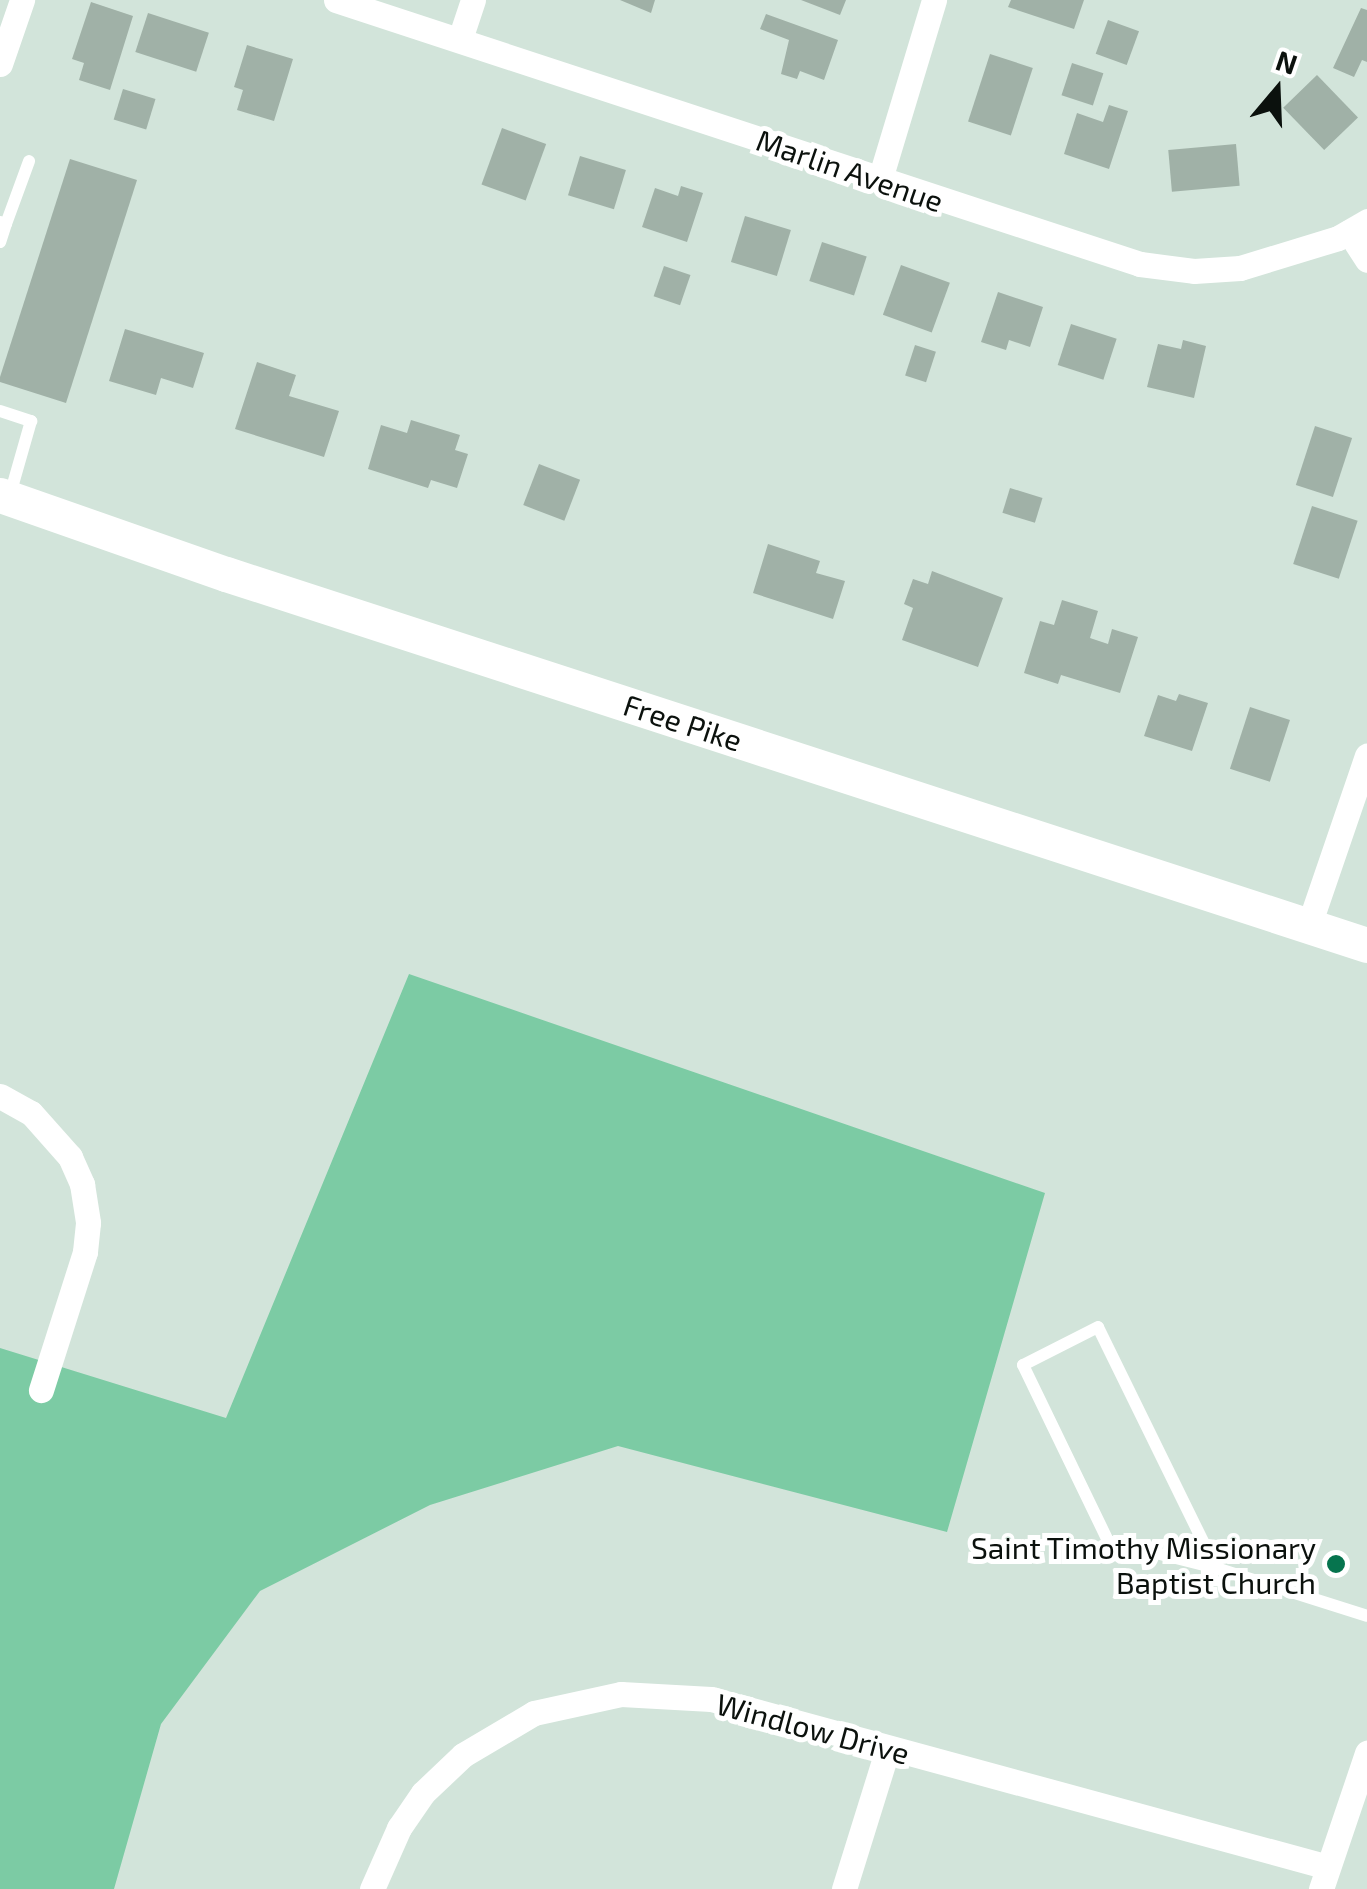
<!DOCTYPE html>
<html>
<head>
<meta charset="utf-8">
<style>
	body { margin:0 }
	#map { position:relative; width:1367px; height:1889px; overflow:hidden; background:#d2e4da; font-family:"Exo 2",sans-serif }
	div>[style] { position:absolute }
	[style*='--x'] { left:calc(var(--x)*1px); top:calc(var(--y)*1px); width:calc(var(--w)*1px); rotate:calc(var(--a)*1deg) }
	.green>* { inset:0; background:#7ccba4 }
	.building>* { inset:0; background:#a0b1a7; transform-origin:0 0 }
	.service>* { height:12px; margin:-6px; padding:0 6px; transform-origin:6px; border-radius:6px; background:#fff }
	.minor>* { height:25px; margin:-12.5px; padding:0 12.5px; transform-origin:12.5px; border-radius:12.5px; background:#fff }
	.secondary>* { height:35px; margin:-17.5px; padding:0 17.5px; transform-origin:17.5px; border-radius:17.5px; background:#fff }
	.dots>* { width:28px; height:28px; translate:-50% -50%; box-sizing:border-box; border:5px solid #fff; border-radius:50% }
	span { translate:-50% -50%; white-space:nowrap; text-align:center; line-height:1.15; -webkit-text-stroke:10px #fff; paint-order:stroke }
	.street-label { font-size:30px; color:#0b110d }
	.poi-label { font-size:30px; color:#0b110d }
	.right { translate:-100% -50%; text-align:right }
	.north { position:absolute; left:1227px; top:40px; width:100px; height:100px; -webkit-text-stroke:8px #fff; paint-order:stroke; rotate:19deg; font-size:28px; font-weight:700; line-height:40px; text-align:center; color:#0b110d }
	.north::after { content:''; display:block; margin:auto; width:35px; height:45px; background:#0b110d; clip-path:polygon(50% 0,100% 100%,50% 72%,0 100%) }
</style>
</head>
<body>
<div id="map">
	<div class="green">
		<div style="clip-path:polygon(409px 974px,1045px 1193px,947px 1532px,618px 1446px,430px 1505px,260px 1591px,161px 1724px,114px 1889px,0 1889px,0 1348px,226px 1418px)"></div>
	</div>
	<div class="building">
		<div style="clip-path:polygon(620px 0,655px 0,651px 13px)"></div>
		<div style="clip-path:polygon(801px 0,846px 0,840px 15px)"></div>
		<div style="clip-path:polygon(1011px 0,1084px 0,1074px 29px,1008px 7px)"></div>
		<div style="clip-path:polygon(91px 2px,133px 16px,110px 90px,79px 80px,84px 63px,72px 59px)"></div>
		<div style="clip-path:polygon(1361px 8px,1367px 10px,1367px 62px,1362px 60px,1354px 77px,1333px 68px)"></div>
		<div style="left:148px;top:13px;width:64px;height:41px;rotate:18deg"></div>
		<div style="clip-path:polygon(766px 14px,838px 40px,824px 80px,800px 71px,797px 79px,781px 74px,789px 40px,760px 29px)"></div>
		<div style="left:1108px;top:20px;width:33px;height:36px;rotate:20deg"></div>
		<div style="clip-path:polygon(247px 45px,293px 59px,274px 121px,237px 110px,243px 90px,234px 87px)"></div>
		<div style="left:990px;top:54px;width:45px;height:71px;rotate:18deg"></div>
		<div style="left:1072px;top:63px;width:33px;height:34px;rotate:18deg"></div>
		<div style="left:1317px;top:75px;width:59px;height:47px;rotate:46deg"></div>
		<div style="left:123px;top:89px;width:34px;height:32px;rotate:17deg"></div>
		<div style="clip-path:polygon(1109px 105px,1128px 111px,1109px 169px,1064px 154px,1077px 113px,1103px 122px)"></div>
		<div style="left:502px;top:128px;width:47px;height:60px;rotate:20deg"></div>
		<div style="left:1236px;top:144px;width:42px;height:68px;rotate:85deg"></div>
		<div style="left:580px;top:156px;width:48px;height:41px;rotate:17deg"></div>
		<div style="clip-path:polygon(70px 159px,137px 180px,66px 403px,0 382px,0 377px)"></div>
		<div style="clip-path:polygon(681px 186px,703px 193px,687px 242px,642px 227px,655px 188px,678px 196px)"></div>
		<div style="left:745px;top:216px;width:48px;height:48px;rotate:17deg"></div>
		<div style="left:822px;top:242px;width:47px;height:41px;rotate:18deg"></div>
		<div style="left:901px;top:265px;width:52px;height:53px;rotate:20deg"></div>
		<div style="left:664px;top:266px;width:28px;height:32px;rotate:19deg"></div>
		<div style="clip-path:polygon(998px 292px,1043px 307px,1030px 347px,1009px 340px,1006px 350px,981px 342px)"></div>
		<div style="left:1071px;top:324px;width:48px;height:43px;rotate:18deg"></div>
		<div style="clip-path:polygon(125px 329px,204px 353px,193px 388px,161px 378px,156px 395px,109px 381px)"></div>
		<div style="clip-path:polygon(1183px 340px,1206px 346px,1194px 398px,1147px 387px,1158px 344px,1181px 349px)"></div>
		<div style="left:915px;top:345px;width:22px;height:32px;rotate:18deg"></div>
		<div style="clip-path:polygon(257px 362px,296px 375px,289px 396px,339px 411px,324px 457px,235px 429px)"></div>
		<div style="clip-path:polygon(411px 420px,460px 435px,455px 450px,468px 454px,457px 488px,431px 480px,428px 488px,368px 469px,381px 425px,407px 433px)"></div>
		<div style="left:1315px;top:426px;width:39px;height:62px;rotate:18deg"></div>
		<div style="left:539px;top:464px;width:44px;height:44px;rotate:21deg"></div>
		<div style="left:1010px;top:488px;width:34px;height:26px;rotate:17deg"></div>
		<div style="left:1312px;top:506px;width:48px;height:61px;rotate:18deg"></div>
		<div style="clip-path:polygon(768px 544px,820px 561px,816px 573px,845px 581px,833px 619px,753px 593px)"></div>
		<div style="clip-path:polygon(932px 571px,1003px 598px,978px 667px,902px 640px,913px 608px,904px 604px,913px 579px,928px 584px)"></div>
		<div style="clip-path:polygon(1062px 600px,1098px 611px,1090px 638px,1108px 644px,1112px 629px,1138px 637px,1120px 693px,1061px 675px,1058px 684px,1024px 673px,1040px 621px,1054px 625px)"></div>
		<div style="clip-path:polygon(1179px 694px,1208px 703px,1192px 751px,1144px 736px,1158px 695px,1176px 701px)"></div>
		<div style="left:1250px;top:707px;width:42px;height:65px;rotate:18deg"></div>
	</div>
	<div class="service">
		<div style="--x:0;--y:222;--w:6;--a:18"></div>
		<div style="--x:6;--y:224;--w:19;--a:108"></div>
		<div style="--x:6;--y:224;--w:67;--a:-69.9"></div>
		<div style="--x:0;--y:411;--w:33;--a:18"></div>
		<div style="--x:31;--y:421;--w:80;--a:105.9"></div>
		<div style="--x:1216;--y:1568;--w:268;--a:-116.1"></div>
		<div style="--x:1098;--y:1327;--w:84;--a:153.1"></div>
		<div style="--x:1023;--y:1365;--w:195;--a:64.2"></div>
		<div style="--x:1108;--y:1541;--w:111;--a:14"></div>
		<div style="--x:1216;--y:1568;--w:158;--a:17.6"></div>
	</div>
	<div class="minor">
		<div style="--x:336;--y:0;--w:846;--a:18.18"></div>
		<div style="--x:1140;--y:264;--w:54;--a:7.4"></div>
		<div style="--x:1194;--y:271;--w:46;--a:-3.7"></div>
		<div style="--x:1240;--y:268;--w:102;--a:-17"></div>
		<div style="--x:1338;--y:238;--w:34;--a:-30"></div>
		<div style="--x:460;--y:39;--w:41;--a:-71.6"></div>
		<div style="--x:0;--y:64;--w:68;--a:-71"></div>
		<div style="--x:880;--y:179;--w:187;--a:-73.2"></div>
		<div style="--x:1349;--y:232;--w:33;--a:57"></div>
		<div style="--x:1309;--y:925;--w:179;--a:-71.1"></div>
		<div style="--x:0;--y:1096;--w:35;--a:29"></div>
		<div style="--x:31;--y:1113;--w:59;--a:48.4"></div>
		<div style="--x:70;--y:1157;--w:30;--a:66"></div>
		<div style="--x:82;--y:1184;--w:39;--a:81"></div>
		<div style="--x:88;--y:1223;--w:29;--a:96"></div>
		<div style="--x:85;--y:1252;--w:145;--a:107.7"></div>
		<div style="--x:372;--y:1889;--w:67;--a:-66.1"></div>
		<div style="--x:399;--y:1828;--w:42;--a:-55.6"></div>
		<div style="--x:423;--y:1793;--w:55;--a:-43.5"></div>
		<div style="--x:463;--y:1755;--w:82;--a:-30.6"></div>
		<div style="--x:534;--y:1713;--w:89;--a:-12.3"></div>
		<div style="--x:621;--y:1694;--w:90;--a:3.2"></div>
		<div style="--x:711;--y:1699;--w:639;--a:15.23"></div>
		<div style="--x:844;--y:1889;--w:148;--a:-72.7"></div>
		<div style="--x:1321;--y:1889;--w:144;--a:-71.3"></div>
	</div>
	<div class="secondary">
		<div style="--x:0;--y:495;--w:239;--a:19.3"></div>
		<div style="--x:226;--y:574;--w:1200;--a:18.01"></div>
	</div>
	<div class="dots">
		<div style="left:1336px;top:1564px;background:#06744e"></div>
	</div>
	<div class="street-label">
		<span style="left:850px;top:170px;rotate:19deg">Marlin Avenue</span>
		<span style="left:683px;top:722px;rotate:18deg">Free Pike</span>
		<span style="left:813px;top:1728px;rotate:15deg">Windlow Drive</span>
	</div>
	<div class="poi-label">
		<span class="right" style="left:1316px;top:1564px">Saint Timothy Missionary<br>Baptist Church</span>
	</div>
	<div class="north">N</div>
</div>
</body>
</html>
